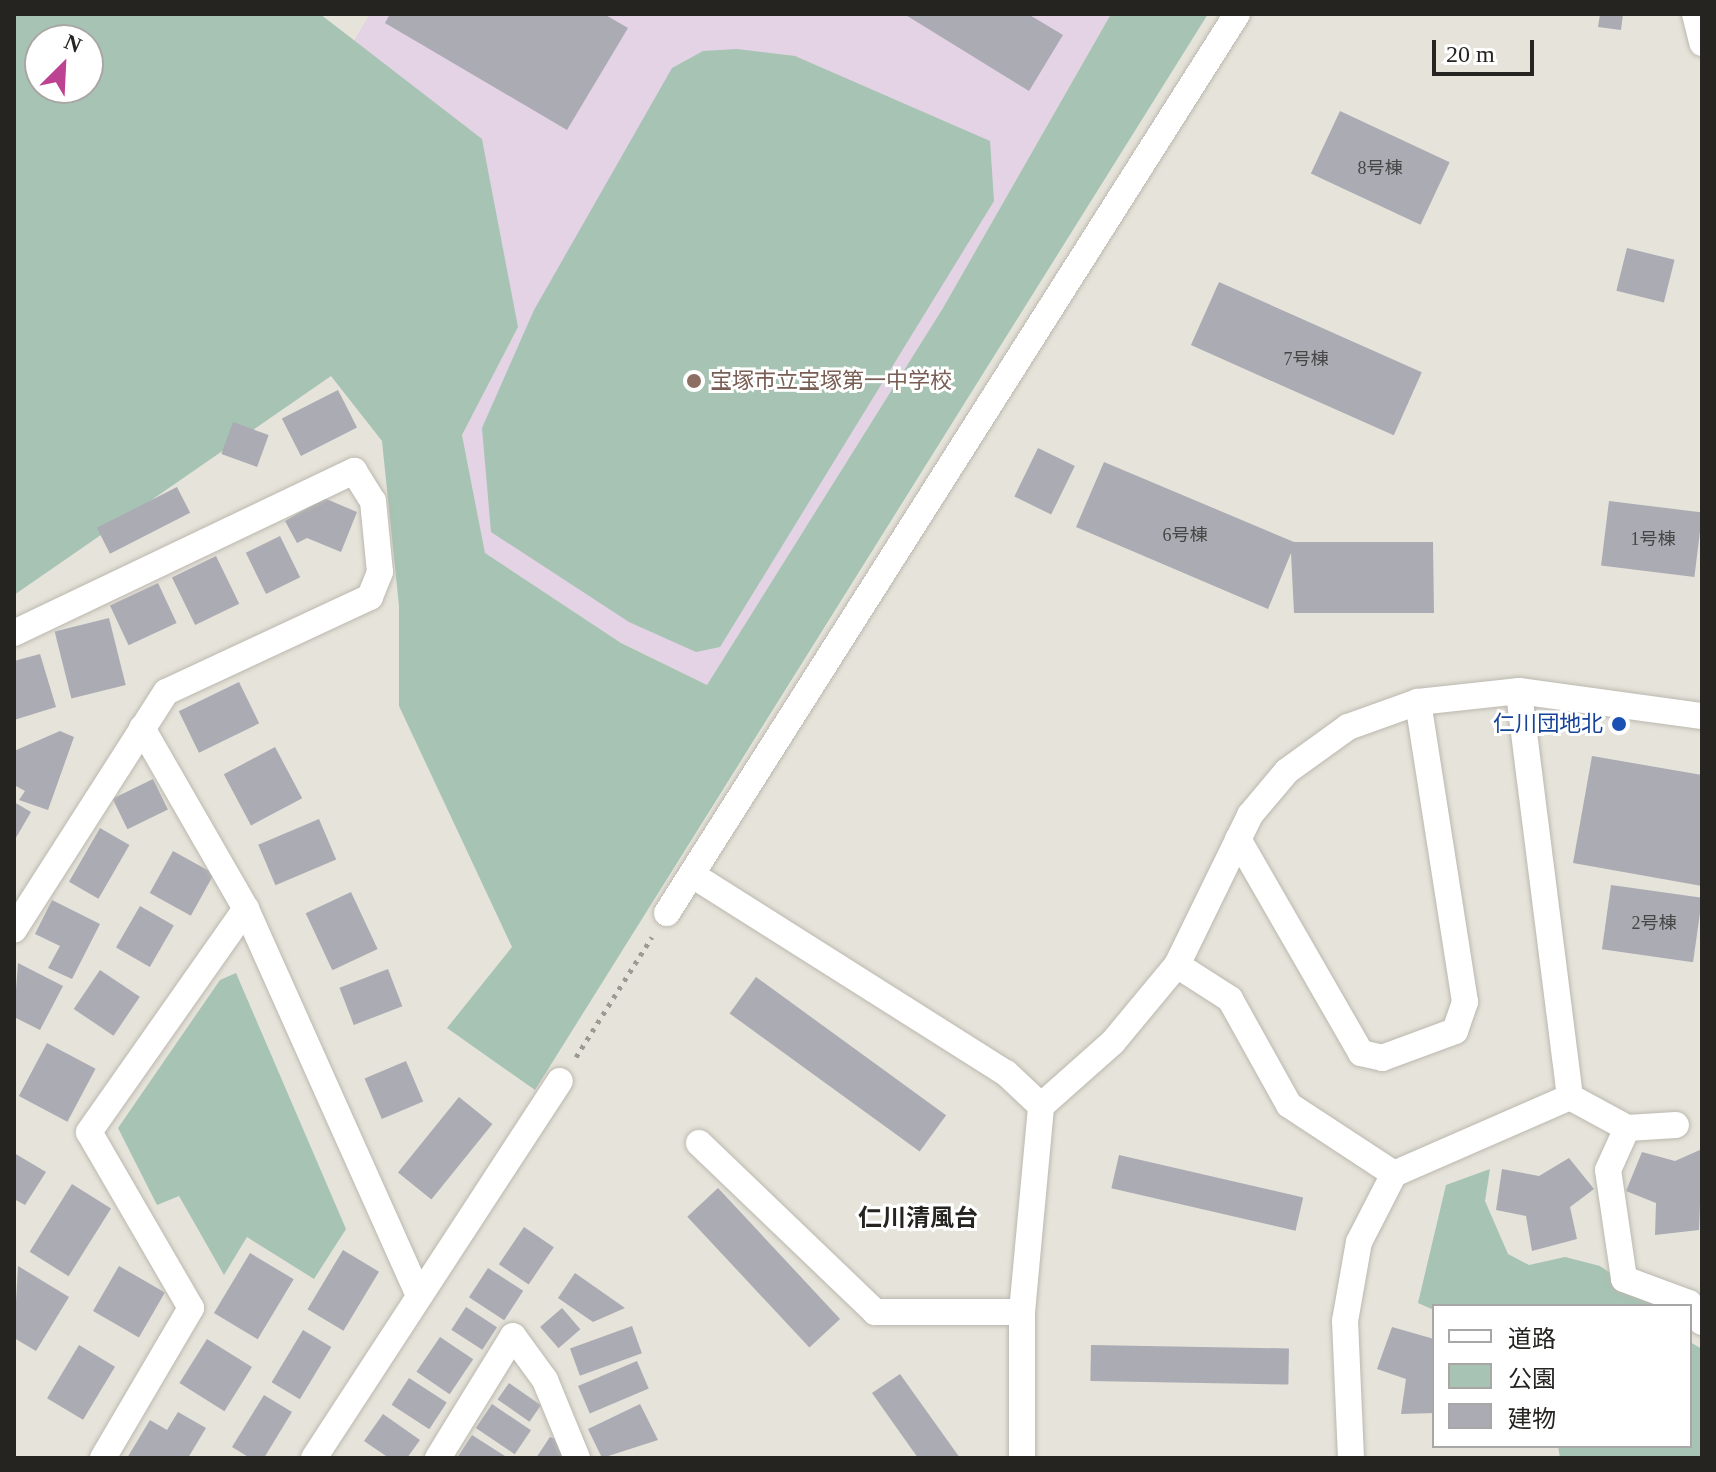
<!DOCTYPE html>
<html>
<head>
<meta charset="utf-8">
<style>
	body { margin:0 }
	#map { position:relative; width:1716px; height:1472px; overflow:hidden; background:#e6e3da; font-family:"Times New Roman","Noto Sans JP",serif }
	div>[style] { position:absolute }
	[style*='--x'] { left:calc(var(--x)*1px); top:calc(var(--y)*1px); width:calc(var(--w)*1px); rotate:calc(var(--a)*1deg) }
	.education>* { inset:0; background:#e4d3e4 }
	.green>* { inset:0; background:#a6c3b4 }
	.building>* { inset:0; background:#ababb4; transform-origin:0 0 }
	.path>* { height:5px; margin-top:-2.5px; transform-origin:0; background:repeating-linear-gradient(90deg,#9d9a94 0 4px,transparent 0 10px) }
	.roads { filter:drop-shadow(0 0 2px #bbb8af) drop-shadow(0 0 2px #bbb8af) }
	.street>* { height:26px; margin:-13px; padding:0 13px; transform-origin:13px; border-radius:13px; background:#fff }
	.dots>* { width:22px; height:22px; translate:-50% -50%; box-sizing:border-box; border:4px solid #fff; border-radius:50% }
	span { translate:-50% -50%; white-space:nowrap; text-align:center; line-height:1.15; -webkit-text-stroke:6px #fff; paint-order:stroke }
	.number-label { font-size:18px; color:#464646 }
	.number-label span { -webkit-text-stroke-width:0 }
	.education-label { font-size:22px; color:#785e54 }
	.left { translate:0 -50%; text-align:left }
	.transit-label { font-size:22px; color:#164399 }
	.right { translate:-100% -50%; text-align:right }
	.neighbourhood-label { font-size:24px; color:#252421; font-weight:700 }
	.frame { position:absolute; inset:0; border:16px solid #252421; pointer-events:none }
	.legend { position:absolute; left:1432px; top:1304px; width:260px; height:144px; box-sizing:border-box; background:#fff; border:2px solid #a8a7a6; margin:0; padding:10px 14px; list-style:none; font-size:24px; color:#252421 }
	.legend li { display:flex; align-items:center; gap:16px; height:40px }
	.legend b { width:40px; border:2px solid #a8a7a6 }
	.north { position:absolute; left:24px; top:24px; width:80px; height:80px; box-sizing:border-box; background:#fff; border:2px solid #a8a7a6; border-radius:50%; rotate:24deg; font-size:22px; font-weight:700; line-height:32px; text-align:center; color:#252421 }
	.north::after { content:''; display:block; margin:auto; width:28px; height:36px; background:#be4292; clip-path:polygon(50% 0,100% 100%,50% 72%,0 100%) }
	.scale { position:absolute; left:1432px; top:40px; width:102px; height:36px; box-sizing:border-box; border:4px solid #252421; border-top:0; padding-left:10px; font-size:24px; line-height:28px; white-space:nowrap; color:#252421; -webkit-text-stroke:6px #fff; paint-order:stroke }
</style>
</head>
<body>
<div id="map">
	<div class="education">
		<div style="clip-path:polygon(370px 14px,1111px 14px,943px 308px,707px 685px,621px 643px,485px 553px,462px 435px,518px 327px,353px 42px)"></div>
	</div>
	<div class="green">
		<div style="clip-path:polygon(evenodd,14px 14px,320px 14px,482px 139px,518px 327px,462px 435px,485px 553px,621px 643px,707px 685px,943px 308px,1111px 14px,1208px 14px,535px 1090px,447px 1028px,512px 947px,399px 706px,399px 606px,382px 441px,331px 376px,14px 595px,14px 14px,40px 40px,88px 40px,88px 88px,40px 88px,40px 40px)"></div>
		<div style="clip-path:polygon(737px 49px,795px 56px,990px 141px,994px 201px,720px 647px,696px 652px,629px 622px,491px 532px,482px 428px,534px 310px,672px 68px,703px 51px)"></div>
		<div style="clip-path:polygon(236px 973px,346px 1229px,314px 1279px,247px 1237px,224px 1275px,179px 1196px,157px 1205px,118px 1128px,220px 980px)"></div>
		<div style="clip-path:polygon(1490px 1169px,1485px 1201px,1508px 1254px,1529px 1265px,1565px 1257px,1600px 1266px,1659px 1306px,1434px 1310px,1418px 1303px,1446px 1185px)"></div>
		<div style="clip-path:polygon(1690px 1342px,1702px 1349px,1702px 1458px,1560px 1458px,1558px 1446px,1690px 1446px)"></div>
	</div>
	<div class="building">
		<div style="clip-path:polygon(390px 14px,604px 14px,628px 28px,567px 130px,385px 23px)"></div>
		<div style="clip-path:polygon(904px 14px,1028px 14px,1063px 35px,1029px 91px)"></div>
		<div style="clip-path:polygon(1600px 14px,1623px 14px,1621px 30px,1598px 27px)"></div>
		<div style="left:1340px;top:111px;width:121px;height:69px;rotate:25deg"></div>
		<div style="left:1627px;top:248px;width:49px;height:44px;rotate:14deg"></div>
		<div style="left:1219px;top:282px;width:222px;height:69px;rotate:24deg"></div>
		<div style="left:338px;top:390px;width:42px;height:63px;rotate:63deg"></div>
		<div style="left:233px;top:422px;width:38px;height:34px;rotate:20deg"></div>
		<div style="left:1038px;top:448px;width:41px;height:54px;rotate:26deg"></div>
		<div style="clip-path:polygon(1104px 462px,1294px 542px,1433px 542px,1434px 613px,1294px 613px,1291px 553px,1268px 609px,1076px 527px)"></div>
		<div style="left:177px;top:487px;width:29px;height:90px;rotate:63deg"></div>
		<div style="clip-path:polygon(324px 498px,357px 512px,341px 552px,307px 538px,297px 543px,285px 521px)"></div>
		<div style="left:1609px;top:501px;width:94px;height:65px;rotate:7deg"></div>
		<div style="left:280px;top:536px;width:46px;height:38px;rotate:64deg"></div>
		<div style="left:216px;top:556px;width:53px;height:49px;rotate:64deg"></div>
		<div style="left:158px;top:583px;width:44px;height:53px;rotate:65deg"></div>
		<div style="left:109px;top:618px;width:69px;height:56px;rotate:76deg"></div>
		<div style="clip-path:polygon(40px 654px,56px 707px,14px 720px,14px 661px)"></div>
		<div style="left:239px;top:682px;width:46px;height:67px;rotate:64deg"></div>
		<div style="clip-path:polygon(60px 731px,74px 737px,48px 810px,19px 800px,25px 791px,14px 785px,14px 751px)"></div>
		<div style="left:275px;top:747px;width:58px;height:58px;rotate:62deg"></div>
		<div style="clip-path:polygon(1592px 756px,1702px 775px,1702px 886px,1573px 863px)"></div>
		<div style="left:153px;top:779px;width:34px;height:45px;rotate:64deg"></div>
		<div style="clip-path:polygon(14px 802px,31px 812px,14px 841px)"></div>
		<div style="left:319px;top:819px;width:44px;height:66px;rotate:67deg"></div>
		<div style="left:100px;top:828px;width:34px;height:62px;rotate:30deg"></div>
		<div style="left:173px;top:851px;width:47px;height:48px;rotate:29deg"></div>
		<div style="left:1611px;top:885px;width:92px;height:65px;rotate:8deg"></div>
		<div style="left:351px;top:892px;width:63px;height:50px;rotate:65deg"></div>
		<div style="clip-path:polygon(52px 900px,100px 924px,72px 979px,48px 968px,60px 946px,35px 934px)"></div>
		<div style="left:140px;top:906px;width:39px;height:48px;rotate:30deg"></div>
		<div style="clip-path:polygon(18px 963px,63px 986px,40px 1030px,14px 1017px)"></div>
		<div style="left:388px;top:969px;width:40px;height:52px;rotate:69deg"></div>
		<div style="left:100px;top:970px;width:48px;height:47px;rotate:34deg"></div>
		<div style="left:756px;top:977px;width:235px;height:45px;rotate:36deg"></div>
		<div style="left:47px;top:1043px;width:55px;height:60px;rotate:28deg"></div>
		<div style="left:406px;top:1061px;width:44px;height:45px;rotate:67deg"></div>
		<div style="left:459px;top:1097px;width:43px;height:97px;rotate:39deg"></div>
		<div style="clip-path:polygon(1702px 1149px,1699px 1230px,1655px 1235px,1656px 1203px,1626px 1191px,1642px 1152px,1675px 1161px)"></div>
		<div style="clip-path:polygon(14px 1153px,46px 1172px,25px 1205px,14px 1199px)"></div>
		<div style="left:1119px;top:1155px;width:189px;height:34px;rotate:13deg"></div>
		<div style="clip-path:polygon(1569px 1158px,1594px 1189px,1570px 1207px,1577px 1239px,1532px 1251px,1526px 1216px,1496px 1210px,1502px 1169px,1539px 1176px)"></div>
		<div style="left:72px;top:1184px;width:46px;height:80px;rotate:32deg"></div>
		<div style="left:718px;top:1188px;width:179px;height:42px;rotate:47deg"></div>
		<div style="left:524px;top:1227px;width:36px;height:45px;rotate:34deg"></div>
		<div style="left:343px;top:1250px;width:42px;height:69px;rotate:31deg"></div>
		<div style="left:250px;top:1253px;width:51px;height:70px;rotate:31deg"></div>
		<div style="clip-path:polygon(18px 1266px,69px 1297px,36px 1351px,14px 1338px)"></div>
		<div style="left:119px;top:1266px;width:53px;height:52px;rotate:30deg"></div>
		<div style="left:488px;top:1268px;width:42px;height:35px;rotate:33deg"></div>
		<div style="clip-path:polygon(575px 1273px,625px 1308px,593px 1322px,558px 1298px)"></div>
		<div style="left:466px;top:1307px;width:37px;height:27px;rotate:33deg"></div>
		<div style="left:562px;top:1308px;width:28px;height:29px;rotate:49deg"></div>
		<div style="left:632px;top:1326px;width:29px;height:66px;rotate:70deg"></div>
		<div style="clip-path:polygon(1392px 1327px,1434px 1339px,1434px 1413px,1401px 1414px,1406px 1379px,1377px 1369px)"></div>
		<div style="left:303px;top:1330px;width:33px;height:61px;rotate:31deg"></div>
		<div style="left:440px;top:1337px;width:40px;height:42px;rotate:34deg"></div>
		<div style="left:207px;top:1339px;width:53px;height:52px;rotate:32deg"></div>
		<div style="left:79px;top:1345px;width:42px;height:62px;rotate:31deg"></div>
		<div style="left:1091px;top:1345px;width:198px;height:36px;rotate:1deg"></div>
		<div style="left:637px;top:1361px;width:30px;height:64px;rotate:67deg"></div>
		<div style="clip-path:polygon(900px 1374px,960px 1458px,918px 1458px,872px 1393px)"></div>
		<div style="left:409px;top:1378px;width:45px;height:32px;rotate:33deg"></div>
		<div style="left:509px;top:1383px;width:39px;height:20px;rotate:35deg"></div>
		<div style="clip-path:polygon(264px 1395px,292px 1412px,264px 1458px,250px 1458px,232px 1447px)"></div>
		<div style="left:492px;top:1404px;width:47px;height:29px;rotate:34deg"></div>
		<div style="clip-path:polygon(640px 1404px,658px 1440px,602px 1458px,588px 1429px)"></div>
		<div style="clip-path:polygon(178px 1412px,206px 1428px,188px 1458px,127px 1458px,150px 1420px,167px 1430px)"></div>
		<div style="clip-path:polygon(383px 1414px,420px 1440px,407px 1458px,389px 1458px,364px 1441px)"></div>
		<div style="clip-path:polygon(472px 1435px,508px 1458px,457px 1458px)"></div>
		<div style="clip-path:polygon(550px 1437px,555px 1439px,564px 1458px,536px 1458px)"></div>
	</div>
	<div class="path">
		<div style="--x:576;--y:1057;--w:142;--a:-57.7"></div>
	</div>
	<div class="roads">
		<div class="street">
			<div style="--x:1695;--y:14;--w:30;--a:76"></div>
			<div style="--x:14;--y:633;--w:377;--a:-25.5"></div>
			<div style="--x:354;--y:471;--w:36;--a:58"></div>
			<div style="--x:373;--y:501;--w:71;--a:84.4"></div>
			<div style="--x:380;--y:572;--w:27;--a:112"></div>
			<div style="--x:370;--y:597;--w:225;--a:155"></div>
			<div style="--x:166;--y:692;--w:282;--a:122.6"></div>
			<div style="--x:142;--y:728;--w:209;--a:60.1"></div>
			<div style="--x:246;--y:909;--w:421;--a:65.9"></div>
			<div style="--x:1238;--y:839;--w:247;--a:60.1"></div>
			<div style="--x:1361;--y:1053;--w:22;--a:13"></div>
			<div style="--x:1382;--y:1058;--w:78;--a:-20.3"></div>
			<div style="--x:1455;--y:1031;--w:31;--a:-71"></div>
			<div style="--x:1465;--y:1002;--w:304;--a:-98.9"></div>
			<div style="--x:694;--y:876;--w:369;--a:32.3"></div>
			<div style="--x:1006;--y:1073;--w:48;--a:43.3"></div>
			<div style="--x:667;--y:913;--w:1064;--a:-57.62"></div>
			<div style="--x:1177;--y:965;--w:63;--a:32.7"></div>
			<div style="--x:1230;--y:999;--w:121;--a:60.9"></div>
			<div style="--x:1289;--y:1105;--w:126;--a:33.3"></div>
			<div style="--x:1570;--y:1097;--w:65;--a:28.5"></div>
			<div style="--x:1627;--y:1128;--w:46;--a:114.3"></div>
			<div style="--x:1608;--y:1170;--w:110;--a:81.6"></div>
			<div style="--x:1624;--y:1279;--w:69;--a:20.3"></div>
			<div style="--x:1689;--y:1303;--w:23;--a:56"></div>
			<div style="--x:1627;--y:1128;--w:49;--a:-3.5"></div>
			<div style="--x:699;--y:1143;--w:244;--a:43.8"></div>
			<div style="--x:875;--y:1312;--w:147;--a:0"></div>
			<div style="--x:103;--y:1458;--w:174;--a:-59.6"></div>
			<div style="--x:191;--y:1308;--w:203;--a:-120.1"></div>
			<div style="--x:89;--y:1132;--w:273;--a:-54.9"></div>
			<div style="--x:314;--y:1458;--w:450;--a:-56.9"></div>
			<div style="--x:438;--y:1458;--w:143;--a:-58.4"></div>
			<div style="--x:513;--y:1336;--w:54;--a:54"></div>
			<div style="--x:545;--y:1380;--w:84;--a:67.7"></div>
			<div style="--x:1022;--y:1458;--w:146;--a:-90"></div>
			<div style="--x:1022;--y:1312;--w:207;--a:-84.7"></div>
			<div style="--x:1041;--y:1106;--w:96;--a:-41.6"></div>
			<div style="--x:1113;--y:1042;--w:100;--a:-50.3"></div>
			<div style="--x:1177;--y:965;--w:167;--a:-64"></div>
			<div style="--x:1250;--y:815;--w:57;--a:-49.9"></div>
			<div style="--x:1287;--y:771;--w:75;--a:-35.8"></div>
			<div style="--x:1348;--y:727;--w:74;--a:-19.7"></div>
			<div style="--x:1418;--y:702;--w:102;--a:-6.2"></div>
			<div style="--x:1519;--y:691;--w:185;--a:7.8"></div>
			<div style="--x:1351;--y:1458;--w:137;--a:-92.5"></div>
			<div style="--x:1345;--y:1321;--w:80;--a:-80"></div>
			<div style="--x:1359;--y:1242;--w:76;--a:-62.8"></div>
			<div style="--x:1394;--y:1174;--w:192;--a:-23.6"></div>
			<div style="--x:1570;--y:1097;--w:409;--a:-97.2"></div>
		</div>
	</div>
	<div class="dots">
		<div style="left:694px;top:381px;background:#8d6e63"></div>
		<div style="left:1619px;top:724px;background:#1a4fb4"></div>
	</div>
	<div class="number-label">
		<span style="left:1380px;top:168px">8号棟</span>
		<span style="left:1306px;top:359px">7号棟</span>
		<span style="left:1185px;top:535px">6号棟</span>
		<span style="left:1653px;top:539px">1号棟</span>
		<span style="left:1654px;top:923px">2号棟</span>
	</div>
	<div class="education-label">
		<span class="left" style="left:710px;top:381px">宝塚市立宝塚第一中学校</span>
	</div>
	<div class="transit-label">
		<span class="right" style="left:1603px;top:724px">仁川団地北</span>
	</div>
	<div class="neighbourhood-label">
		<span style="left:918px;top:1219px">仁川清風台</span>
	</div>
	<div class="frame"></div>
	<ul class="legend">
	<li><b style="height:10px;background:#fff"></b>道路</li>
	<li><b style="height:22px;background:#a6c3b4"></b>公園</li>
	<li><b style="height:22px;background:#ababb4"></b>建物</li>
	</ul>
	<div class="north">N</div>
	<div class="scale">20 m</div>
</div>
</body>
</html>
